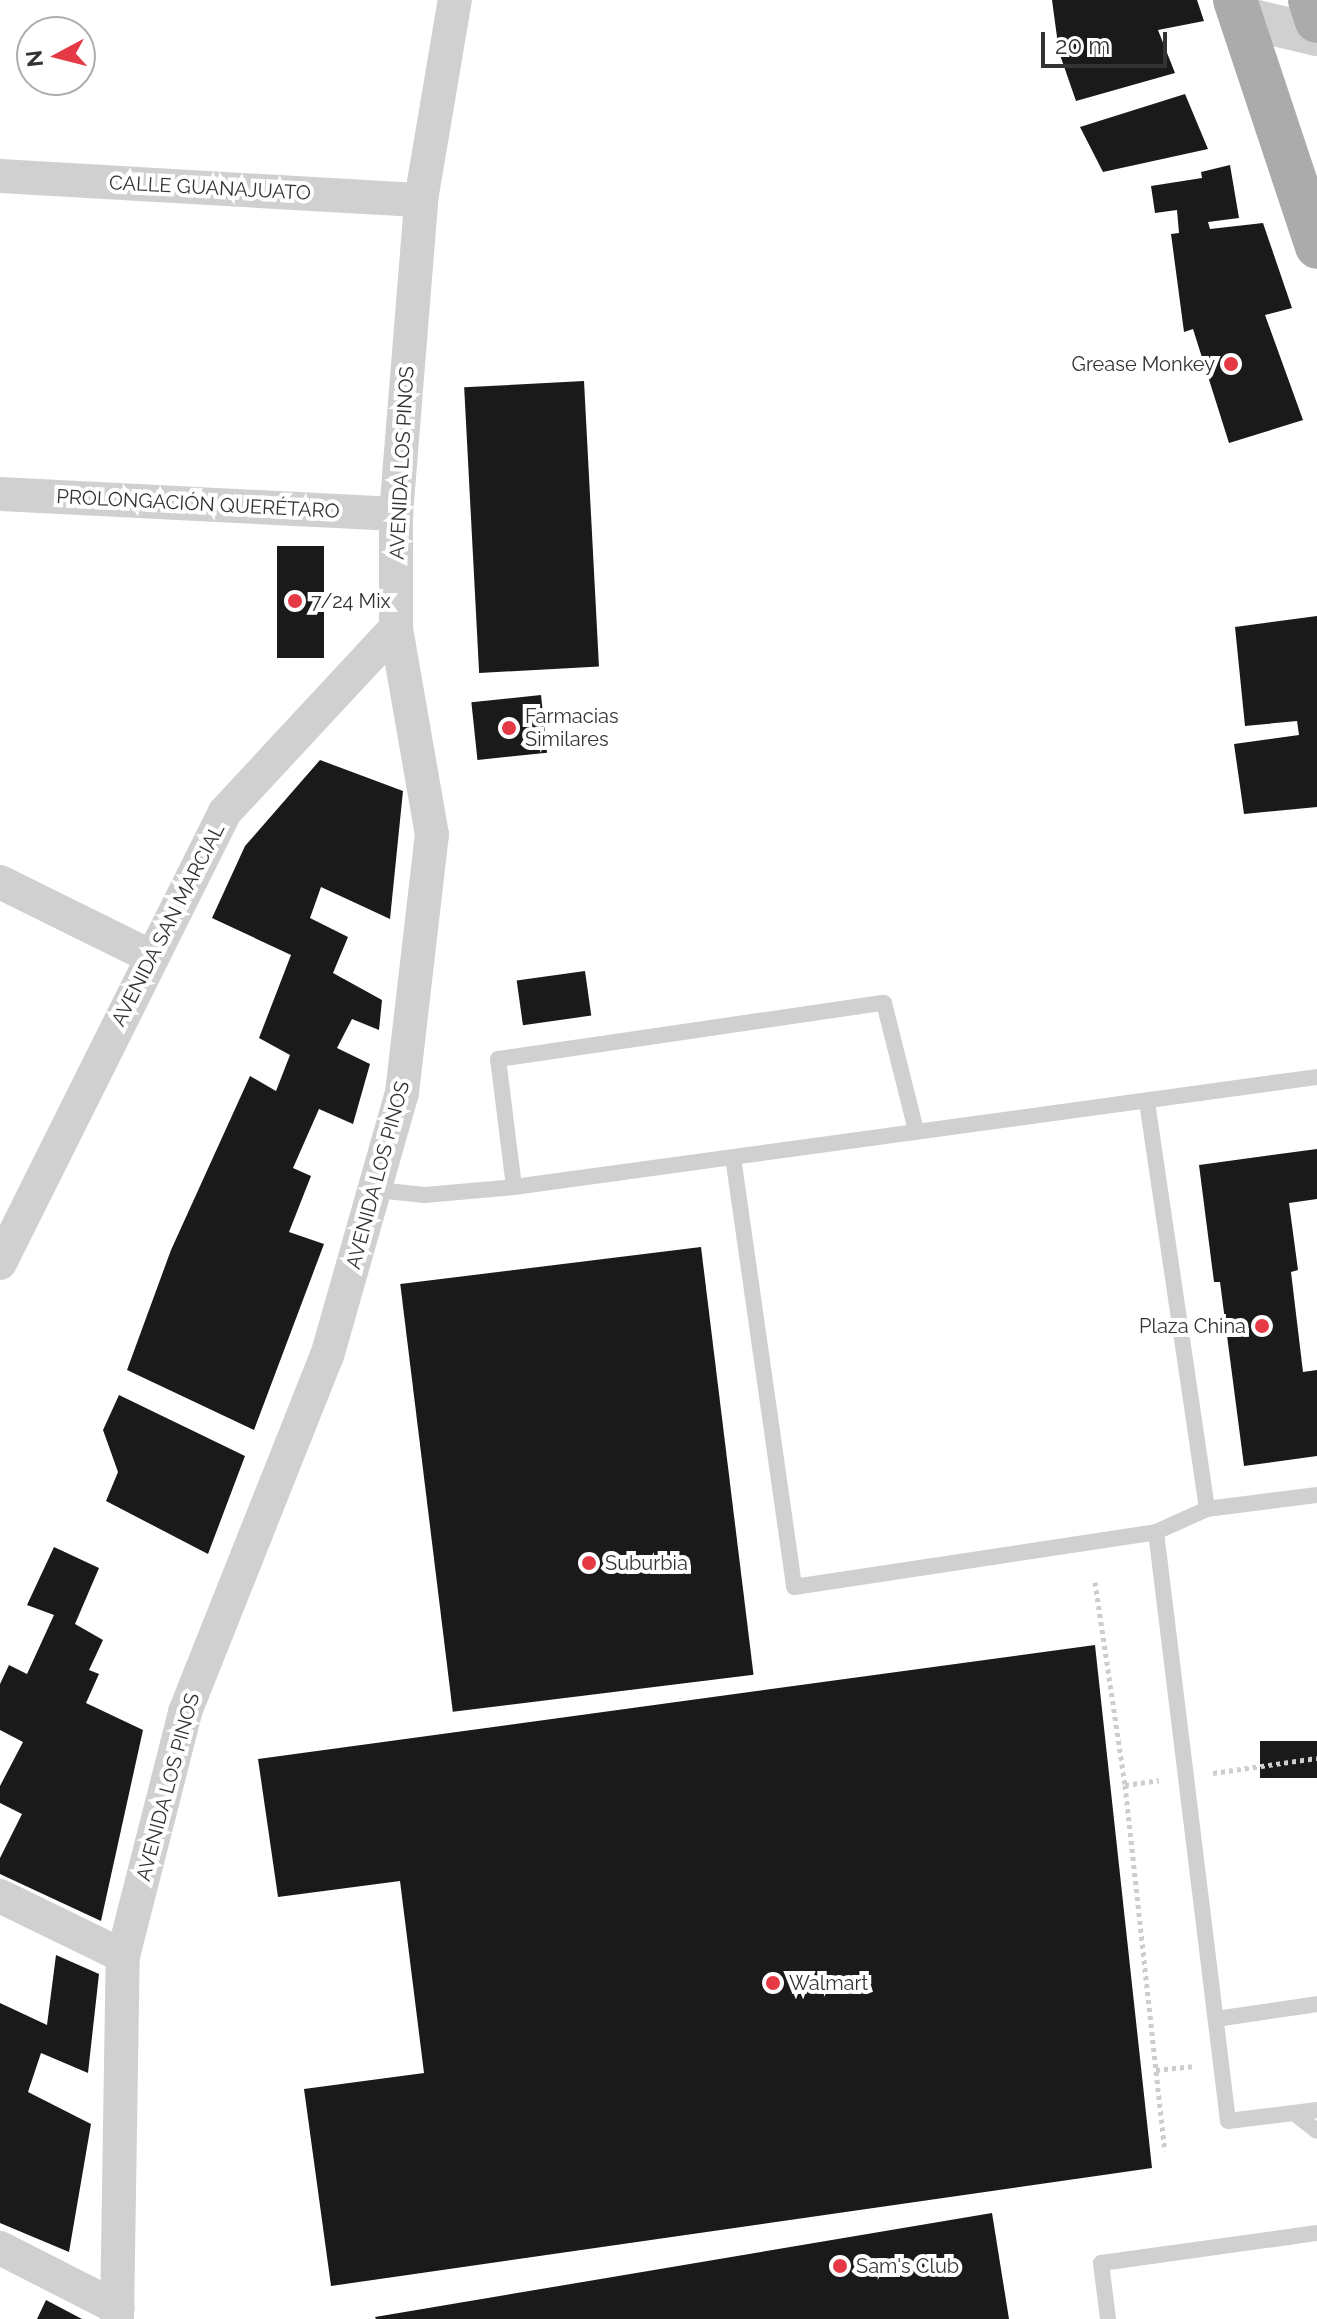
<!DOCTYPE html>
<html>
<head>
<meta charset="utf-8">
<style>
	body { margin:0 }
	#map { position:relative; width:1317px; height:2319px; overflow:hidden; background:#fff; font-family:Raleway,sans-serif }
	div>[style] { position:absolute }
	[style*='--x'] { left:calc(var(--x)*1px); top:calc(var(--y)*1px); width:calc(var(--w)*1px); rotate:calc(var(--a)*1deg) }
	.building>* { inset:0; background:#1a1a1a; transform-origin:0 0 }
	.path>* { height:5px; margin-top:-2.5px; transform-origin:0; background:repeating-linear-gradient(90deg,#cdcdcd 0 4px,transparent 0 8px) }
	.service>* { height:16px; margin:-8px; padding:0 8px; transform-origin:8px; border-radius:8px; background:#d0d0d0 }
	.minor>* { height:34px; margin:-17px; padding:0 17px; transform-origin:17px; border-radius:17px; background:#d0d0d0 }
	.tertiary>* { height:42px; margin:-21px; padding:0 21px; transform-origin:21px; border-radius:21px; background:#d0d0d0 }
	.primary>* { height:44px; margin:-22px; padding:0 22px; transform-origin:22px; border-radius:22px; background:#ababab }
	.dots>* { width:22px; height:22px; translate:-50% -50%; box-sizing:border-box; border:4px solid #fff; border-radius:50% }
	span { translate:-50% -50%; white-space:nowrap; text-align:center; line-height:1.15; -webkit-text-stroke:8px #fff; paint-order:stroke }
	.street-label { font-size:20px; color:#333 }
	.poi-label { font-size:20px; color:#333 }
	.right { translate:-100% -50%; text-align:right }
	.left { translate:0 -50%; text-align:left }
	.north { position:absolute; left:16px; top:16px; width:80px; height:80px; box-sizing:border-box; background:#fff; border:2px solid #adadad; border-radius:50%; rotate:263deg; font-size:22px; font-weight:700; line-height:32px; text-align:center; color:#333 }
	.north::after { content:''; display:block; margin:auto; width:28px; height:36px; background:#e63946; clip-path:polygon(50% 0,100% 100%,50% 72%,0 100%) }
	.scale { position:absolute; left:1041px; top:32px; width:126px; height:36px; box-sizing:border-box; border:4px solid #333; border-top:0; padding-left:10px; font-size:24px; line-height:28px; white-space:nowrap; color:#333; -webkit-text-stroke:6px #fff; paint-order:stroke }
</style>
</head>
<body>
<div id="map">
	<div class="building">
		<div style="clip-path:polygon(1052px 0,1197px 0,1204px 21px,1158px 30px,1175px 73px,1076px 101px,1059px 52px)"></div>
		<div style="clip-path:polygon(1185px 94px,1208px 149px,1103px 172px,1080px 127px)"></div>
		<div style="clip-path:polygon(1230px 165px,1239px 218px,1208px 222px,1210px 229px,1263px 223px,1292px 308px,1265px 315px,1303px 420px,1229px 443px,1193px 329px,1184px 332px,1171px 234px,1179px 233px,1177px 210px,1155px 213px,1151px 186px,1202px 178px,1201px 172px)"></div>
		<div style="left:584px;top:381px;width:286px;height:120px;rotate:87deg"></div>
		<div style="left:277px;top:546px;width:47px;height:112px"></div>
		<div style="clip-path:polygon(1317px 616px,1317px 807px,1244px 814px,1234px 744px,1299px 735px,1297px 721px,1245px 726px,1235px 627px)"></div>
		<div style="left:541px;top:695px;width:58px;height:70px;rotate:84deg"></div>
		<div style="clip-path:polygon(320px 760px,403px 791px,390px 919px,321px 887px,310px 918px,348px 937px,333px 973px,382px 1000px,379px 1030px,352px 1019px,337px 1048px,370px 1064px,353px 1124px,319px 1109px,293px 1168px,311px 1176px,289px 1232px,324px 1244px,254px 1430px,127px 1370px,171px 1250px,250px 1076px,276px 1091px,290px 1055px,259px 1038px,291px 955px,212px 918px,245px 846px)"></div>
		<div style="left:585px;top:971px;width:45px;height:69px;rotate:82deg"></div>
		<div style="clip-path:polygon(1317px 1149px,1317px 1199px,1289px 1203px,1298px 1270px,1291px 1272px,1303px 1372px,1317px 1370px,1317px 1456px,1244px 1466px,1220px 1282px,1214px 1282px,1199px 1165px)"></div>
		<div style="left:701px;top:1247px;width:431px;height:303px;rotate:83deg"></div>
		<div style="clip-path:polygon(119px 1395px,245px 1456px,208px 1554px,106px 1501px,118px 1472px,103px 1430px)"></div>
		<div style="clip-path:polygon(54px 1547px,99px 1568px,75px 1624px,103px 1640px,89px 1670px,99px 1674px,86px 1703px,143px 1730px,101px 1921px,0 1874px,0 1858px,22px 1814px,0 1803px,0 1786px,23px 1742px,0 1730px,0 1684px,9px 1665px,27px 1674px,54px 1615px,27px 1605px)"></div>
		<div style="clip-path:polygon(1095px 1645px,1152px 2168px,331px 2286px,304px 2089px,424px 2073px,400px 1881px,278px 1897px,258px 1759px)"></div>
		<div style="left:1317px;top:1741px;width:37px;height:57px;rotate:90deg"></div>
		<div style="clip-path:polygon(56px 1955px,99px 1974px,88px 2073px,41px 2053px,28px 2092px,91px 2124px,69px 2252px,0 2223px,0 2003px,47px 2025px)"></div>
		<div style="clip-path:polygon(992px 2213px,1009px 2319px,376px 2319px,375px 2317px)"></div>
		<div style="clip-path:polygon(46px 2300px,82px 2319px,37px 2319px)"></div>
	</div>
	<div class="path">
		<div style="--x:1095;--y:1582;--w:205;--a:81.6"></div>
		<div style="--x:1125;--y:1785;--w:368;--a:83.8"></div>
		<div style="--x:1213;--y:1773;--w:105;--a:-8.2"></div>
		<div style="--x:1125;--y:1785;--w:34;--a:-8"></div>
		<div style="--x:1156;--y:2070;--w:36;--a:-6"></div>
	</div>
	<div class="service">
		<div style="--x:1147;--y:1102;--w:411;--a:81.6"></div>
		<div style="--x:733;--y:1157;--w:434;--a:81.9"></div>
		<div style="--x:794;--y:1587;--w:366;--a:-8.6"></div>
		<div style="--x:1156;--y:1532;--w:56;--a:-24.3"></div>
		<div style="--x:1207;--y:1509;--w:111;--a:-7.3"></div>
		<div style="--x:514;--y:1187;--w:129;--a:-97.1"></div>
		<div style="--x:498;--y:1059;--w:390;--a:-8.3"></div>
		<div style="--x:884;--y:1003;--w:131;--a:75.9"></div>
		<div style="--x:377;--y:1190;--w:48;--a:5.9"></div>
		<div style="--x:425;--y:1195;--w:89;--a:-5.1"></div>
		<div style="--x:514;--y:1187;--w:810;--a:-7.8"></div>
		<div style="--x:1156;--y:1532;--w:593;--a:83.03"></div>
		<div style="--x:1228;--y:2121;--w:90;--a:-7"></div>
		<div style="--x:1216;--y:2019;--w:102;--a:-8.4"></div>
		<div style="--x:1294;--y:2113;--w:29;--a:38"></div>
		<div style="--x:1108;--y:2319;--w:56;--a:-97.1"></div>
		<div style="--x:1101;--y:2263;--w:218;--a:-7.9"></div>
	</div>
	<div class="minor">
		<div style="--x:0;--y:176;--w:422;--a:3.3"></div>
		<div style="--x:0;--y:494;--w:397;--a:2.9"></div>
		<div style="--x:0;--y:882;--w:167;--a:26.3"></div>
		<div style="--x:0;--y:1263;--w:504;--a:-63.49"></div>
		<div style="--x:225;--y:812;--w:251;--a:-47.1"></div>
		<div style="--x:0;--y:1896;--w:137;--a:26"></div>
		<div style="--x:0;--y:2248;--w:132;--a:27"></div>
		<div style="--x:117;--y:2319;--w:363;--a:-89.1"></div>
		<div style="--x:123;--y:1956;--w:252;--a:-75.7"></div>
		<div style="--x:185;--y:1712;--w:383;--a:-68.3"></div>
		<div style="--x:327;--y:1356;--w:273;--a:-74.1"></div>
		<div style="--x:402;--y:1093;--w:260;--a:-83.4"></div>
		<div style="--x:432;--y:835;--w:210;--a:-99.9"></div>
		<div style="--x:396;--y:628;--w:114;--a:-90"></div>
		<div style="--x:396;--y:514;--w:315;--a:-85.4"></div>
		<div style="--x:421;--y:200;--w:203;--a:-80.4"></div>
	</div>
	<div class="tertiary">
		<div style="--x:1240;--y:17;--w:79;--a:13.2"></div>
	</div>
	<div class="primary">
		<div style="--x:1235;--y:0;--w:260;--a:71.6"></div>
		<div style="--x:1310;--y:0;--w:22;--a:72"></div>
	</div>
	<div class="dots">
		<div style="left:1231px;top:364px;background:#e63946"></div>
		<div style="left:295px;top:601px;background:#e63946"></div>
		<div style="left:509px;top:728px;background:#e63946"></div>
		<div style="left:1262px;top:1326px;background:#e63946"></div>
		<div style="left:589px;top:1563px;background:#e63946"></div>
		<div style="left:773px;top:1983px;background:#e63946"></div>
		<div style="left:840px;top:2266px;background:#e63946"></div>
	</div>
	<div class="street-label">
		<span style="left:210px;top:188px;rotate:3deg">CALLE GUANAJUATO</span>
		<span style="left:402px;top:463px;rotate:-87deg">AVENIDA LOS PINOS</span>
		<span style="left:198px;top:504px;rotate:3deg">PROLONGACIÓN QUERÉTARO</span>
		<span style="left:168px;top:925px;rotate:-63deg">AVENIDA SAN MARCIAL</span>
		<span style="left:378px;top:1175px;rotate:-75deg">AVENIDA LOS PINOS</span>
		<span style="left:168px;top:1787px;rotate:-75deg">AVENIDA LOS PINOS</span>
	</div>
	<div class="poi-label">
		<span class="right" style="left:1215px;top:364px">Grease Monkey</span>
		<span class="left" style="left:311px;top:601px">7/24 Mix</span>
		<span class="left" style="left:525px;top:728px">Farmacias<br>Similares</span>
		<span class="right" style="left:1246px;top:1326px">Plaza China</span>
		<span class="left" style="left:605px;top:1563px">Suburbia</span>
		<span class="left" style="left:789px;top:1983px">Walmart</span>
		<span class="left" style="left:856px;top:2266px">Sam's Club</span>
	</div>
	<div class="north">N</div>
	<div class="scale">20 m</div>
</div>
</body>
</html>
